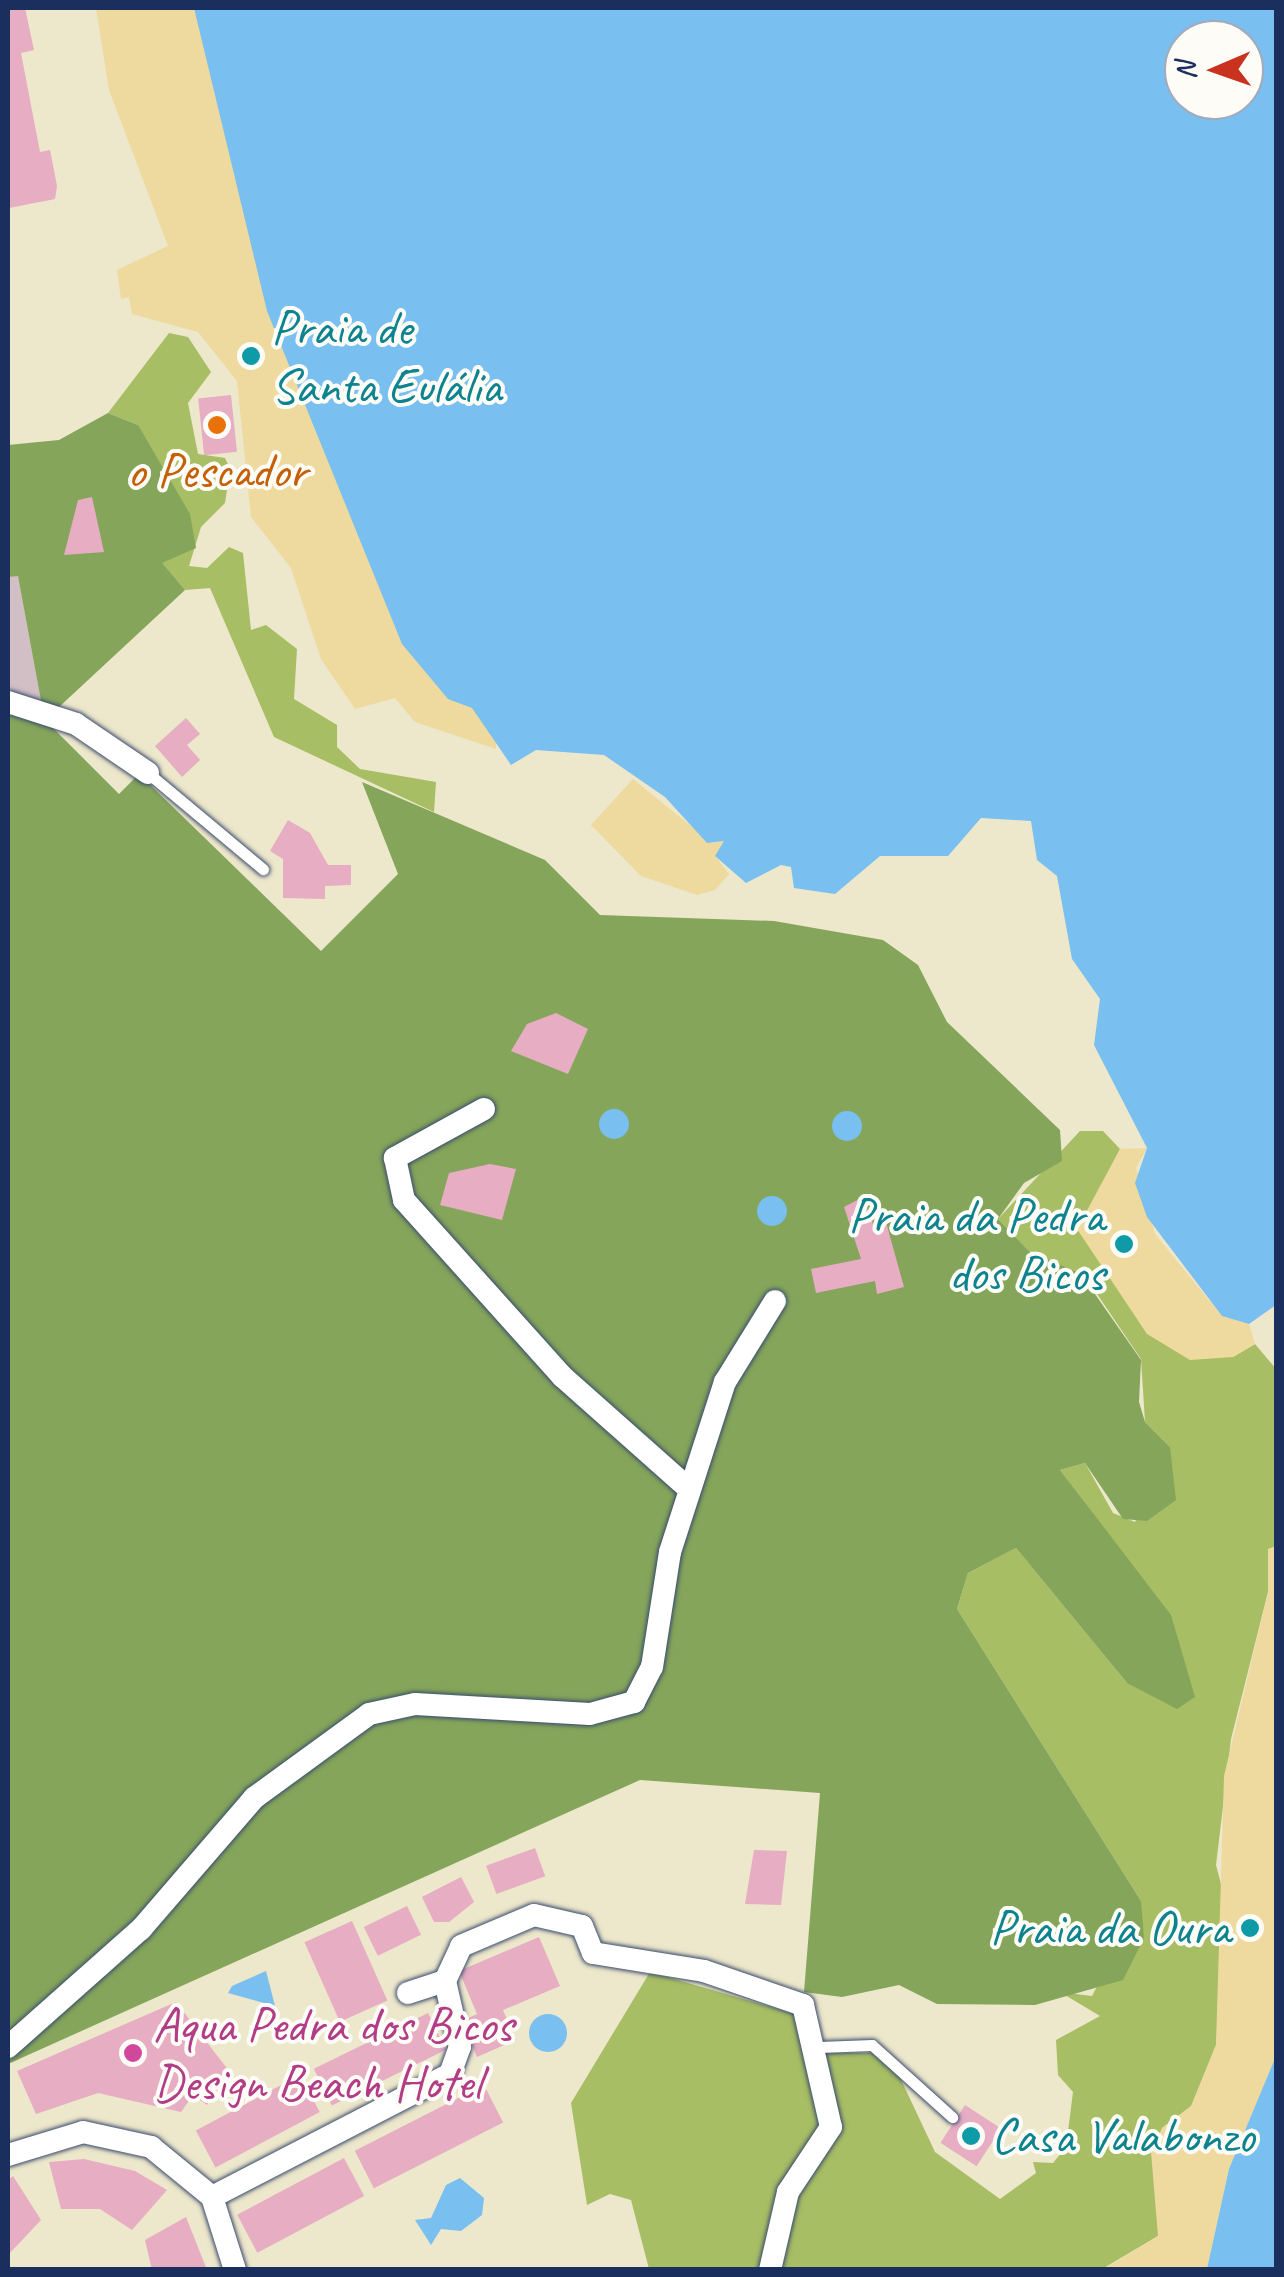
<!DOCTYPE html>
<html>
<head>
<meta charset="utf-8">
<style>
	body { margin:0 }
	#map { position:relative; width:1284px; height:2277px; overflow:hidden; background:#ede7cb; font-family:Caveat,sans-serif }
	div>[style] { position:absolute }
	[style*='--x'] { left:calc(var(--x)*1px); top:calc(var(--y)*1px); width:calc(var(--w)*1px); rotate:calc(var(--a)*1deg) }
	.industrial>* { inset:0; background:#d2bec5 }
	.green>* { inset:0; background:#a7be64 }
	.forest>* { inset:0; background:#85a55a }
	.sand>* { inset:0; background:#eeda9e }
	.water>* { inset:0; background:#79bff0 }
	.round { border-radius:50% }
	.building>* { inset:0; background:#e6adc3; transform-origin:0 0 }
	.roads { filter:drop-shadow(0 0 2px #3a4b6e) drop-shadow(0 0 2px #3a4b6e) }
	.lane>* { height:11px; margin:-5.5px; padding:0 5.5px; transform-origin:5.5px; border-radius:5.5px; background:#fff }
	.street>* { height:22px; margin:-11px; padding:0 11px; transform-origin:11px; border-radius:11px; background:#fff }
	.dots>* { width:28px; height:28px; translate:-50% -50%; box-sizing:border-box; border:5px solid #fdfcf7; border-radius:50% }
	span { translate:-50% -50%; white-space:nowrap; text-align:center; line-height:1.15; -webkit-text-stroke:8px #fdfcf7; paint-order:stroke }
	.culture-label { font-size:50px; color:#0d838f }
	.left { translate:0 -50%; text-align:left }
	.right { translate:-100% -50%; text-align:right }
	.food-label { font-size:50px; color:#c56008 }
	.hotel-label { font-size:50px; color:#b23c85 }
	.frame { position:absolute; inset:0; border:10px solid #1b2f5e; pointer-events:none }
	.north { position:absolute; left:1164px; top:20px; width:100px; height:100px; box-sizing:border-box; background:#fdfcf7; border:2px solid #a3aaba; border-radius:50%; rotate:268deg; font-size:28px; font-weight:700; line-height:40px; text-align:center; color:#1b2f5e }
	.north::after { content:''; display:block; margin:auto; width:35px; height:45px; background:#c8321e; clip-path:polygon(50% 0,100% 100%,50% 72%,0 100%) }
</style>
</head>
<body>
<div id="map">
	<div class="industrial">
		<div style="clip-path:polygon(18px 575px,41px 701px,8px 695px,8px 577px)"></div>
	</div>
	<div class="green">
		<div style="clip-path:polygon(169px 333px,188px 337px,211px 372px,188px 403px,198px 454px,225px 458px,230px 469px,225px 503px,201px 527px,189px 566px,207px 568px,229px 547px,243px 553px,251px 630px,266px 625px,297px 649px,294px 699px,337px 725px,337px 747px,360px 769px,436px 782px,434px 812px,274px 737px,210px 588px,185px 590px,161px 563px,138px 425px,108px 413px)"></div>
		<div style="clip-path:polygon(1080px 1131px,1103px 1131px,1120px 1149px,1102px 1186px,1233px 1357px,1255px 1344px,1276px 1369px,1276px 1546px,1268px 1550px,1268px 1592px,1231px 1739px,1216px 1865px,1226px 1903px,1216px 2045px,1191px 2107px,1162px 2128px,1158px 2236px,1102px 2269px,649px 2269px,631px 2200px,610px 2194px,587px 2205px,571px 2103px,650px 1972px,795px 2014px,808px 2053px,872px 2053px,896px 2069px,935px 2152px,1000px 2199px,1036px 2173px,1033px 2162px,1053px 2163px,1066px 2147px,1073px 2092px,1058px 2075px,1056px 2040px,1100px 2016px,1060px 1992px,1092px 1996px,1141px 1901px,957px 1609px,968px 1573px,1016px 1548px,1127px 1683px,1134px 1569px,1060px 1470px,1085px 1463px,1113px 1513px,1135px 1522px,1170px 1447px,1145px 1422px,1141px 1359px,1089px 1282px,1029px 1251px,998px 1219px)"></div>
	</div>
	<div class="forest">
		<div style="clip-path:polygon(108px 413px,138px 425px,190px 514px,196px 548px,162px 563px,185px 590px,45px 720px,119px 794px,139px 774px,321px 951px,398px 874px,362px 782px,545px 860px,600px 915px,774px 921px,883px 940px,918px 965px,947px 1022px,1060px 1130px,1062px 1161px,1024px 1183px,998px 1219px,1029px 1251px,1081px 1274px,1141px 1360px,1139px 1402px,1145px 1422px,1170px 1447px,1176px 1500px,1147px 1521px,1123px 1519px,1085px 1463px,1060px 1470px,1171px 1615px,1195px 1697px,1177px 1709px,1127px 1683px,1016px 1548px,968px 1573px,957px 1609px,1141px 1901px,1144px 1938px,1123px 1980px,1035px 2005px,937px 2004px,899px 1985px,842px 1997px,804px 1992px,820px 1793px,640px 1780px,8px 2064px,8px 695px,41px 701px,18px 576px,8px 577px,8px 445px,59px 440px)"></div>
	</div>
	<div class="sand">
		<div style="clip-path:polygon(96px 8px,295px 8px,622px 742px,496px 736px,496px 749px,415px 722px,395px 698px,355px 709px,321px 659px,291px 568px,251px 517px,237px 381px,198px 332px,132px 314px,129px 297px,121px 299px,117px 270px,168px 246px,109px 90px)"></div>
		<div style="clip-path:polygon(633px 779px,712px 843px,724px 841px,716px 857px,729px 874px,715px 890px,697px 895px,641px 876px,591px 825px)"></div>
		<div style="clip-path:polygon(1147px 1148px,1136px 1168px,1155px 1234px,1222px 1316px,1249px 1324px,1255px 1344px,1233px 1357px,1190px 1360px,1147px 1334px,1077px 1229px,1120px 1149px)"></div>
		<div style="clip-path:polygon(1276px 1546px,1276px 2056px,1229px 2169px,1207px 2269px,1102px 2270px,1158px 2236px,1151px 2152px,1162px 2128px,1191px 2106px,1216px 2045px,1224px 1776px,1268px 1592px,1268px 1549px)"></div>
	</div>
	<div class="water">
		<div style="clip-path:polygon(evenodd,194px 8px,1276px 8px,1276px 1305px,1249px 1324px,1222px 1316px,1147px 1217px,1135px 1183px,1147px 1148px,1094px 1045px,1100px 999px,1072px 959px,1057px 876px,1037px 860px,1031px 821px,981px 818px,948px 856px,880px 856px,835px 894px,794px 888px,791px 867px,781px 865px,746px 883px,715px 856px,724px 841px,707px 843px,665px 797px,604px 755px,536px 750px,511px 765px,472px 708px,448px 699px,402px 644px,267px 311px,194px 8px,1184px 40px,1244px 40px,1244px 100px,1184px 100px,1184px 40px)"></div>
		<div class="round" style="left:599px;top:1109px;width:30px;height:30px"></div>
		<div class="round" style="left:832px;top:1111px;width:30px;height:30px"></div>
		<div class="round" style="left:757px;top:1196px;width:30px;height:30px"></div>
		<div style="clip-path:polygon(266px 1971px,275px 2006px,228px 1993px,232px 1986px)"></div>
		<div class="round" style="left:529px;top:2014px;width:38px;height:38px"></div>
		<div style="clip-path:polygon(1276px 2056px,1276px 2269px,1207px 2269px,1229px 2169px)"></div>
		<div style="clip-path:polygon(460px 2178px,484px 2198px,482px 2215px,461px 2231px,441px 2229px,431px 2245px,415px 2220px,431px 2218px,446px 2185px)"></div>
	</div>
	<div class="building">
		<div style="clip-path:polygon(8px 8px,25px 8px,34px 50px,21px 53px,40px 152px,50px 150px,57px 186px,55px 199px,9px 208px)"></div>
		<div style="left:231px;top:395px;width:57px;height:33px;rotate:84deg"></div>
		<div style="clip-path:polygon(92px 497px,104px 552px,64px 555px,78px 500px)"></div>
		<div style="clip-path:polygon(186px 718px,200px 734px,187px 745px,200px 760px,182px 777px,155px 746px)"></div>
		<div style="clip-path:polygon(288px 820px,310px 833px,328px 865px,351px 865px,351px 885px,325px 886px,325px 899px,283px 898px,283px 859px,270px 851px)"></div>
		<div style="clip-path:polygon(556px 1013px,588px 1029px,568px 1074px,511px 1051px,527px 1024px)"></div>
		<div style="clip-path:polygon(490px 1164px,516px 1169px,502px 1220px,440px 1205px,449px 1173px)"></div>
		<div style="clip-path:polygon(863px 1197px,873px 1224px,886px 1222px,904px 1287px,877px 1294px,875px 1281px,816px 1293px,811px 1269px,861px 1259px,844px 1207px)"></div>
		<div style="left:535px;top:1848px;width:30px;height:52px;rotate:70deg"></div>
		<div style="clip-path:polygon(754px 1850px,787px 1851px,781px 1905px,745px 1904px)"></div>
		<div style="clip-path:polygon(461px 1877px,474px 1902px,449px 1922px,434px 1922px,422px 1897px)"></div>
		<div style="left:407px;top:1906px;width:32px;height:48px;rotate:64deg"></div>
		<div style="left:352px;top:1921px;width:87px;height:52px;rotate:66deg"></div>
		<div style="clip-path:polygon(539px 1937px,560px 1986px,503px 2010px,516px 2040px,477px 2057px,462px 2021px,477px 2014px,459px 1971px)"></div>
		<div style="clip-path:polygon(176px 2002px,229px 2071px,207px 2105px,193px 2095px,181px 2112px,98px 2093px,36px 2114px,17px 2071px)"></div>
		<div style="left:428px;top:2013px;width:41px;height:127px;rotate:64deg"></div>
		<div style="left:300px;top:2075px;width:42px;height:118px;rotate:62deg"></div>
		<div style="left:484px;top:2085px;width:42px;height:145px;rotate:63deg"></div>
		<div style="left:965px;top:2105px;width:43px;height:45px;rotate:33deg"></div>
		<div style="left:344px;top:2158px;width:43px;height:121px;rotate:62deg"></div>
		<div style="clip-path:polygon(84px 2159px,135px 2171px,167px 2190px,132px 2230px,100px 2209px,61px 2209px,49px 2162px)"></div>
		<div style="clip-path:polygon(13px 2176px,41px 2220px,8px 2255px,8px 2180px)"></div>
		<div style="clip-path:polygon(186px 2217px,207px 2270px,152px 2270px,145px 2240px)"></div>
	</div>
	<div class="roads">
		<div class="lane">
			<div style="--x:148;--y:773;--w:150;--a:39.9"></div>
			<div style="--x:819;--y:2047;--w:53;--a:-2.2"></div>
			<div style="--x:872;--y:2045;--w:108;--a:42"></div>
		</div>
		<div class="street">
			<div style="--x:8;--y:702;--w:71;--a:17.9"></div>
			<div style="--x:76;--y:724;--w:87;--a:34.2"></div>
			<div style="--x:484;--y:1109;--w:102;--a:151.2"></div>
			<div style="--x:395;--y:1158;--w:43;--a:77.9"></div>
			<div style="--x:404;--y:1200;--w:238;--a:48.1"></div>
			<div style="--x:563;--y:1377;--w:167;--a:41.6"></div>
			<div style="--x:408;--y:1993;--w:39;--a:-18"></div>
			<div style="--x:8;--y:2047;--w:178;--a:-41.6"></div>
			<div style="--x:141;--y:1929;--w:173;--a:-49.2"></div>
			<div style="--x:254;--y:1798;--w:142;--a:-36.1"></div>
			<div style="--x:369;--y:1714;--w:47;--a:-12.3"></div>
			<div style="--x:415;--y:1704;--w:175;--a:3.3"></div>
			<div style="--x:590;--y:1714;--w:46;--a:-15.3"></div>
			<div style="--x:634;--y:1702;--w:39;--a:-63"></div>
			<div style="--x:652;--y:1667;--w:116;--a:-81.1"></div>
			<div style="--x:670;--y:1552;--w:179;--a:-72.1"></div>
			<div style="--x:725;--y:1382;--w:95;--a:-58.3"></div>
			<div style="--x:8;--y:2155;--w:78;--a:-17"></div>
			<div style="--x:83;--y:2132;--w:70;--a:12.4"></div>
			<div style="--x:151;--y:2147;--w:79;--a:39.3"></div>
			<div style="--x:212;--y:2197;--w:77;--a:72.5"></div>
			<div style="--x:212;--y:2197;--w:268;--a:-27.3"></div>
			<div style="--x:450;--y:2074;--w:29;--a:-70"></div>
			<div style="--x:460;--y:2047;--w:68;--a:-102.8"></div>
			<div style="--x:445;--y:1981;--w:38;--a:-65"></div>
			<div style="--x:461;--y:1946;--w:79;--a:-23"></div>
			<div style="--x:534;--y:1915;--w:49;--a:12.9"></div>
			<div style="--x:582;--y:1926;--w:29;--a:68"></div>
			<div style="--x:593;--y:1953;--w:112;--a:9.2"></div>
			<div style="--x:704;--y:1971;--w:105;--a:19"></div>
			<div style="--x:803;--y:2005;--w:125;--a:77.1"></div>
			<div style="--x:831;--y:2127;--w:78;--a:123.5"></div>
			<div style="--x:788;--y:2192;--w:80;--a:103"></div>
		</div>
	</div>
	<div class="dots">
		<div style="left:251px;top:356px;background:#0f9aa8"></div>
		<div style="left:217px;top:425px;background:#e8710a"></div>
		<div style="left:1124px;top:1244px;background:#0f9aa8"></div>
		<div style="left:1250px;top:1928px;background:#0f9aa8"></div>
		<div style="left:133px;top:2053px;background:#d1479c"></div>
		<div style="left:971px;top:2136px;background:#0f9aa8"></div>
	</div>
	<div class="culture-label">
		<span class="left" style="left:271px;top:356px">Praia de<br>Santa Eulália</span>
		<span class="right" style="left:1104px;top:1244px">Praia da Pedra<br>dos Bicos</span>
		<span class="right" style="left:1230px;top:1928px">Praia da Oura</span>
		<span class="left" style="left:991px;top:2136px">Casa Valabonzo</span>
	</div>
	<div class="food-label">
		<span style="left:217px;top:471px">o Pescador</span>
	</div>
	<div class="hotel-label">
		<span class="left" style="left:153px;top:2053px">Aqua Pedra dos Bicos<br>Design Beach Hotel</span>
	</div>
	<div class="frame"></div>
	<div class="north">N</div>
</div>
</body>
</html>
